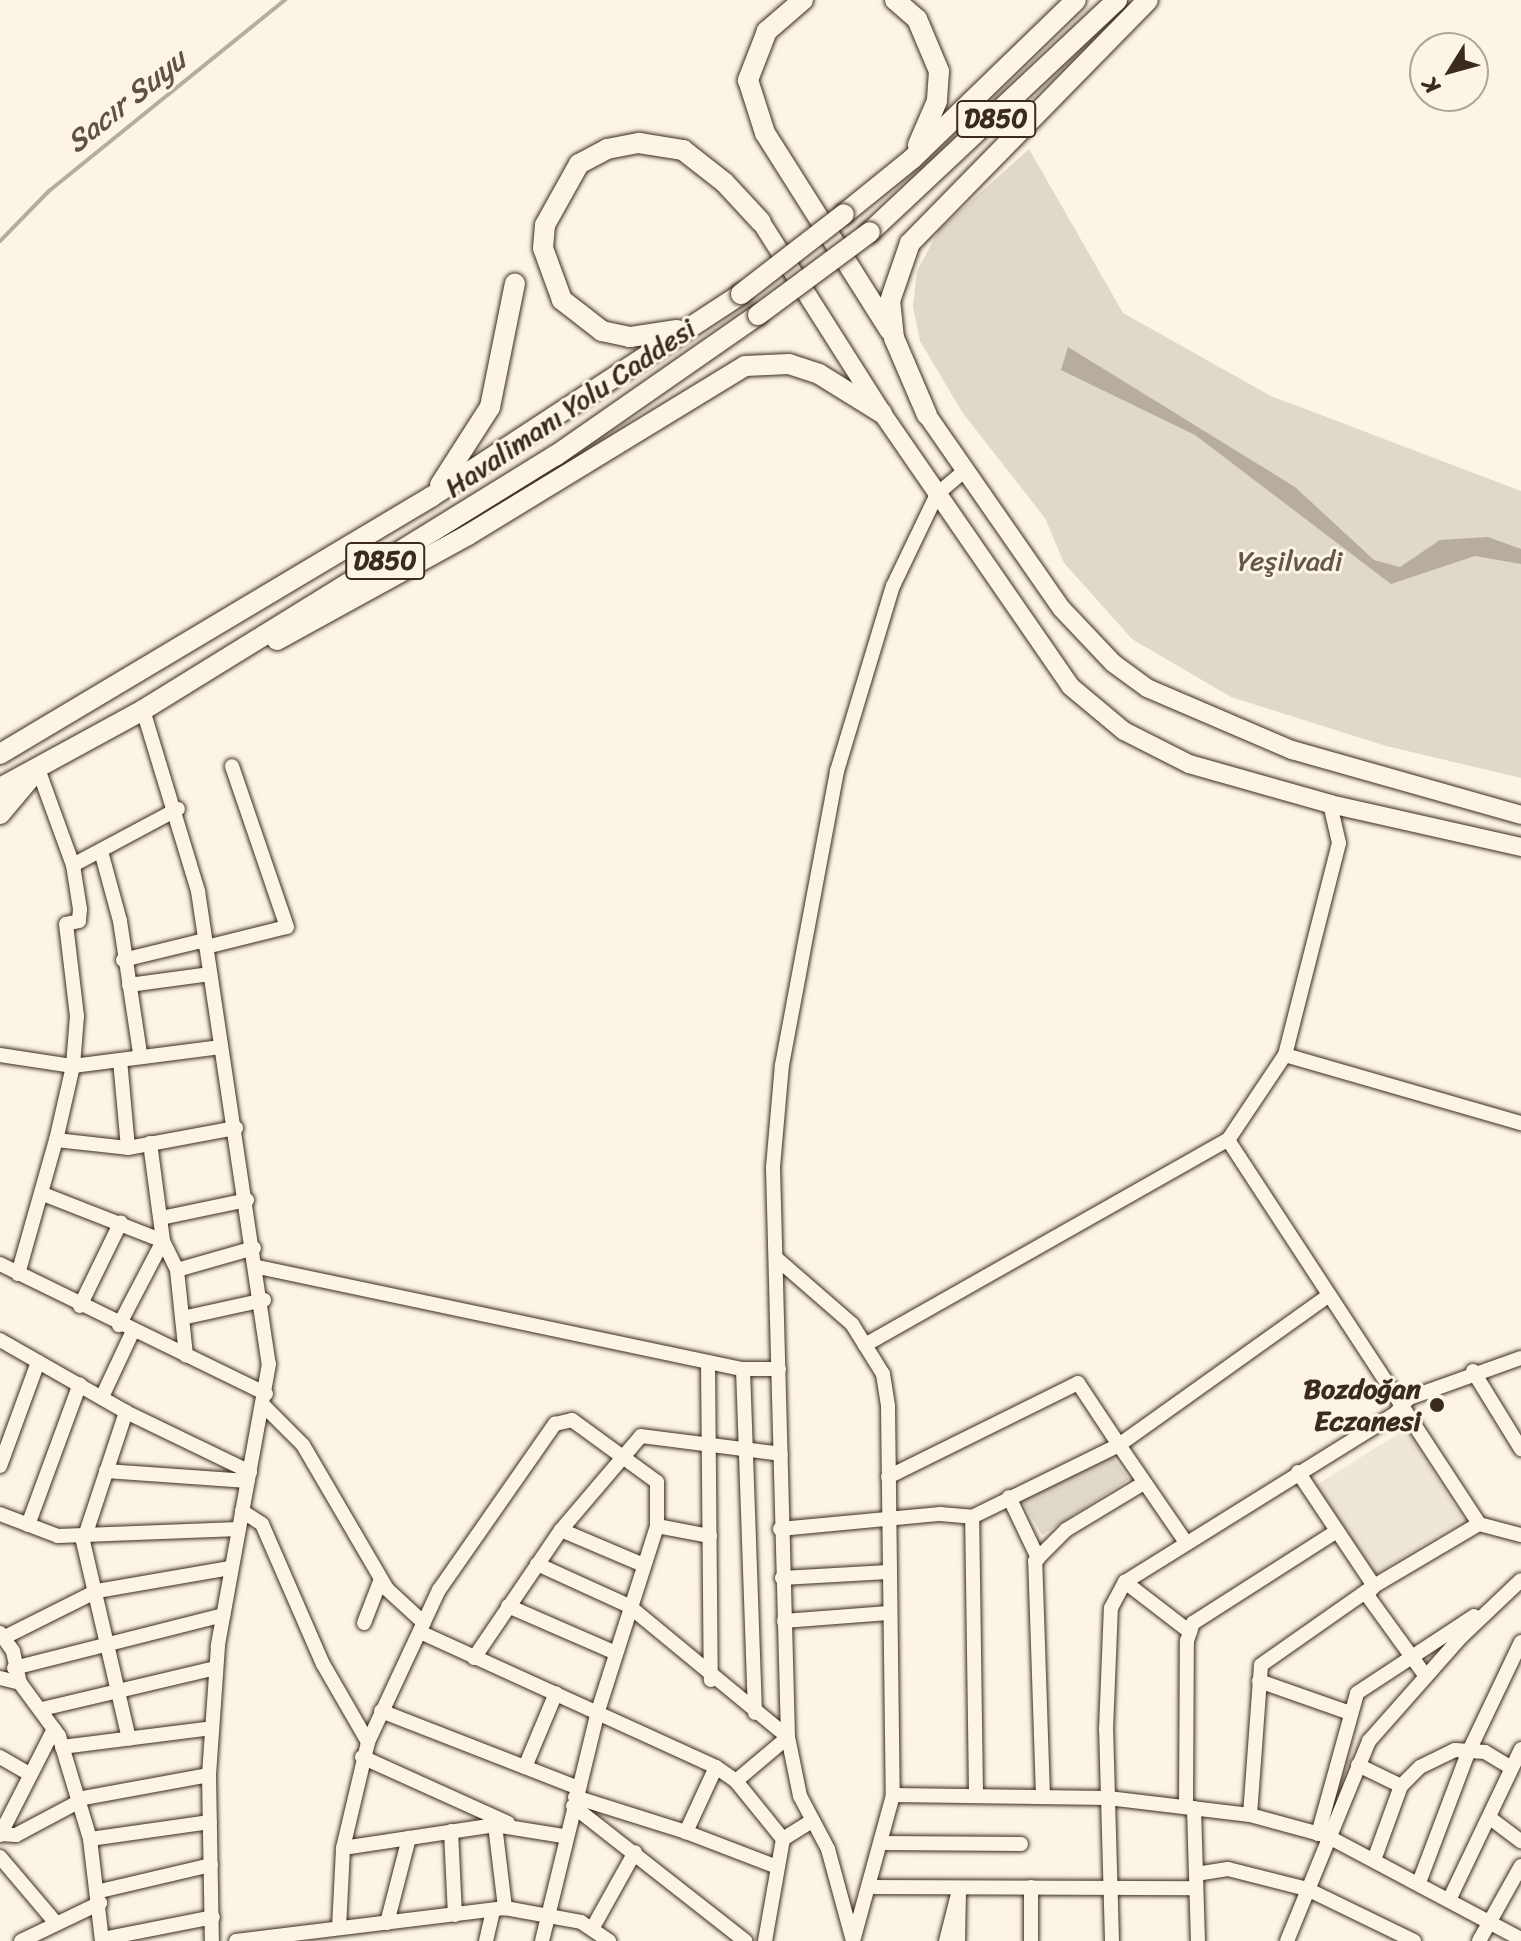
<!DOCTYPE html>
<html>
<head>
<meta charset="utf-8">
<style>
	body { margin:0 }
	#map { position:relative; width:1521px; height:1941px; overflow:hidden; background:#fcf5e5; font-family:Sriracha,sans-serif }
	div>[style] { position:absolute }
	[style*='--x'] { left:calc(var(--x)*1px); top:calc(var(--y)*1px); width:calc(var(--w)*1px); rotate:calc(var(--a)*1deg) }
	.built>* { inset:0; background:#eee6d6; transform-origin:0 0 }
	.green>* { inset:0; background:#e0d8c8 }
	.water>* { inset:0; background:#b7ad9e }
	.stream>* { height:4px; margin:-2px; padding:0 2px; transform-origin:2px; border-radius:2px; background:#b7ad9e }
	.roads { filter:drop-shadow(0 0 2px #3b2a1e) drop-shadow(0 0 2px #3b2a1e) }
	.minor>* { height:14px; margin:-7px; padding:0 7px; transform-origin:7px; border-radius:7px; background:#fcf5e5 }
	.major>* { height:18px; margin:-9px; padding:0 9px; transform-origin:9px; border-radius:9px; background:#fcf5e5 }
	.highway>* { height:20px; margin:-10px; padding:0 10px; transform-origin:10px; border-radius:10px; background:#fcf5e5 }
	.bridges { filter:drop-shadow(0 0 2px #3b2a1e) drop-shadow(0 0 2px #3b2a1e) }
	.highway-bridge>* { height:20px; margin:-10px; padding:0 10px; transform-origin:10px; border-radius:10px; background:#fcf5e5 }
	.dots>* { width:22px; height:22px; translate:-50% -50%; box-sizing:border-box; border:4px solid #fcf5e5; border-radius:50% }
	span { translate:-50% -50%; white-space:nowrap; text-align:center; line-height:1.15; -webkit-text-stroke:6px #fcf5e5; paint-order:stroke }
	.shield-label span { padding:2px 6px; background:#fcf5e5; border:2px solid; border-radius:6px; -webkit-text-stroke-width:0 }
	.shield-label { font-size:26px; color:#3b2a1e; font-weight:700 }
	.street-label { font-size:28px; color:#3b2a1e }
	.park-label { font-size:28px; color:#645648 }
	.poi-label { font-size:28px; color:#3b2a1e; font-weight:700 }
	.right { translate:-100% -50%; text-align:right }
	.water-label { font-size:30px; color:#605144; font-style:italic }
	.north { position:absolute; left:1409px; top:32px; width:80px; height:80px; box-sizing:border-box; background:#fcf5e5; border:2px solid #afa495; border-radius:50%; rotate:233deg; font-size:22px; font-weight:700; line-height:32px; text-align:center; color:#3b2a1e }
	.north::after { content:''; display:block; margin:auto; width:28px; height:36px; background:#3b2a1e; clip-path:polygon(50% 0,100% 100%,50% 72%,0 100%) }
</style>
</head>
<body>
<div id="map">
	<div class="built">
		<div style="left:1406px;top:1429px;width:107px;height:109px;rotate:58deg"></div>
	</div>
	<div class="green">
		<div style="clip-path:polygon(1029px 149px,1123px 313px,1271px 396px,1521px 491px,1521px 778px,1386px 746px,1231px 697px,1132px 639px,1064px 563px,1045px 518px,962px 412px,920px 341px,913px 307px,917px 271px,939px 230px)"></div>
		<div style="clip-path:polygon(1112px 1456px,1129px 1479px,1042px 1535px,1022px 1501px)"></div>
	</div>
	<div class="water">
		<div style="clip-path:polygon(1068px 347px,1295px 487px,1374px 560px,1400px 567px,1440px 540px,1488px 537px,1521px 549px,1521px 564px,1475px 556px,1391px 584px,1195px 435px,1061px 370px)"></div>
	</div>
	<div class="stream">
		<div style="--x:0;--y:241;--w:70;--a:-45.6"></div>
		<div style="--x:49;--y:191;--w:304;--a:-39"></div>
	</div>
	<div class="roads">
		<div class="minor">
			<div style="--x:143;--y:710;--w:189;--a:73.1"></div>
			<div style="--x:198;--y:891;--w:478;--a:81.5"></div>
			<div style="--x:269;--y:1364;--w:287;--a:100.3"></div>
			<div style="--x:218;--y:1646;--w:129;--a:94"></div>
			<div style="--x:209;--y:1775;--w:166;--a:89"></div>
			<div style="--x:38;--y:769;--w:102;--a:70"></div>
			<div style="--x:73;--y:865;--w:119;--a:-28.1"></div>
			<div style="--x:102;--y:855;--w:68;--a:74.7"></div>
			<div style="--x:120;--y:921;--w:134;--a:81.4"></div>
			<div style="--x:73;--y:865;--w:45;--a:81"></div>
			<div style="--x:80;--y:909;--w:12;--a:95"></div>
			<div style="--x:79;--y:921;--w:13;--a:167"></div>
			<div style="--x:66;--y:924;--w:93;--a:83.2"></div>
			<div style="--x:77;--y:1016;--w:50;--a:94.6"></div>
			<div style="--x:73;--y:1066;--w:149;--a:-7.3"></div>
			<div style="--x:206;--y:947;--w:83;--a:-13.9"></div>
			<div style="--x:287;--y:927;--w:170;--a:-108.9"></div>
			<div style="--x:123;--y:960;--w:84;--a:-13.7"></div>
			<div style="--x:129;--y:985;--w:82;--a:-7.7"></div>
			<div style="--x:0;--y:1055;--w:74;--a:8.6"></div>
			<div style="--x:73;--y:1066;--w:76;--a:102.9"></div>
			<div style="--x:56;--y:1140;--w:72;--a:6.3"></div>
			<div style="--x:128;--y:1148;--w:110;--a:-10.5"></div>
			<div style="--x:1285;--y:1055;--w:246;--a:16.1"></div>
			<div style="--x:120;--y:1060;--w:88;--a:84.8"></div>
			<div style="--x:1228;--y:1140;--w:102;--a:-56.2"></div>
			<div style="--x:1285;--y:1055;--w:219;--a:-75.7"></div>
			<div style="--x:1339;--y:843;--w:40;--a:-103"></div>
			<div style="--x:150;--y:1143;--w:99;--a:82.4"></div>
			<div style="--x:163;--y:1241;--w:32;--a:64"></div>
			<div style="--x:177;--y:1270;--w:86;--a:84"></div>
			<div style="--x:43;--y:1194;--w:129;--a:21.4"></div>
			<div style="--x:163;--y:1241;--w:95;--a:117.6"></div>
			<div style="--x:161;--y:1218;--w:88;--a:-11.8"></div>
			<div style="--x:776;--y:1258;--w:101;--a:41"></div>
			<div style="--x:852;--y:1324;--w:59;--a:58.2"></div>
			<div style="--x:883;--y:1374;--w:33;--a:81"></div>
			<div style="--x:888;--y:1407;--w:388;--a:89.3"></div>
			<div style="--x:893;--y:1795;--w:151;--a:105.3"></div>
			<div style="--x:0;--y:1264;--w:296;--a:26"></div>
			<div style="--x:258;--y:1267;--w:496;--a:11.9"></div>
			<div style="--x:743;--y:1369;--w:36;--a:0"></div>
			<div style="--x:177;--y:1270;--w:80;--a:-15.9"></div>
			<div style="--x:18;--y:1274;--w:139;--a:-74.2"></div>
			<div style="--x:80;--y:1306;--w:93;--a:-64"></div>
			<div style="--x:182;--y:1318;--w:84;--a:-12.4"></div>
			<div style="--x:0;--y:1340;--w:145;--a:29.7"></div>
			<div style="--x:126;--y:1412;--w:138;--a:25.8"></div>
			<div style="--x:865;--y:1345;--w:417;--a:-29.5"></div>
			<div style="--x:1228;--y:1140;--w:459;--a:56.8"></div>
			<div style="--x:1479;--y:1524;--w:43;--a:14.7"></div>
			<div style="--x:708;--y:1362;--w:318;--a:89.5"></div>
			<div style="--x:743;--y:1369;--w:344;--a:88"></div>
			<div style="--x:1473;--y:1371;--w:92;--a:58.4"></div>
			<div style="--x:102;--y:1397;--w:71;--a:-64.9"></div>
			<div style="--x:264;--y:1406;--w:55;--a:45"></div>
			<div style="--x:303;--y:1445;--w:167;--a:59.7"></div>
			<div style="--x:387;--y:1589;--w:50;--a:42.6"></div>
			<div style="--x:0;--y:1466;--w:111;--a:-69.9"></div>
			<div style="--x:106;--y:1471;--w:142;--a:4"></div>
			<div style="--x:1298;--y:1472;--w:137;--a:56.3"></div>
			<div style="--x:1374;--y:1586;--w:11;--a:128"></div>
			<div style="--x:1367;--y:1595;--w:99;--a:54.1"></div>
			<div style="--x:888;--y:1477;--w:212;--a:-26.3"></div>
			<div style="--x:1078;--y:1383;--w:74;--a:56.5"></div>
			<div style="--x:1119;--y:1445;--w:258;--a:-35.5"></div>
			<div style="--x:1009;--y:1497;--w:68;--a:64.6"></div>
			<div style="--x:242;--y:1511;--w:24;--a:33"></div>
			<div style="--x:262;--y:1524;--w:153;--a:66.5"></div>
			<div style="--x:323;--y:1664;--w:90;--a:60"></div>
			<div style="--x:0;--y:1514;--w:62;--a:20.8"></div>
			<div style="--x:58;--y:1536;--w:181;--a:-2.2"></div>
			<div style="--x:28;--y:1525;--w:150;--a:-69.8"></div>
			<div style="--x:780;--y:1529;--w:161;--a:-5.4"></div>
			<div style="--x:940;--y:1514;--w:32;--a:5"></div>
			<div style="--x:561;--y:1530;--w:87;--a:23"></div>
			<div style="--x:85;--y:1536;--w:131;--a:-71.7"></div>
			<div style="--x:82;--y:1537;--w:207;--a:76.9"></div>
			<div style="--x:537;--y:1564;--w:101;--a:24.5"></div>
			<div style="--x:629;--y:1606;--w:206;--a:39.5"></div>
			<div style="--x:788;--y:1737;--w:68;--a:139.8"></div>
			<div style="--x:782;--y:1578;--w:106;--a:-3.2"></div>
			<div style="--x:1125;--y:1582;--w:82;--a:37.6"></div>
			<div style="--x:508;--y:1606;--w:118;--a:23.5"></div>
			<div style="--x:784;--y:1621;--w:104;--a:-4.4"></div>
			<div style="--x:364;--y:1623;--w:47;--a:-68.9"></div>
			<div style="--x:420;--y:1632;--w:325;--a:24.5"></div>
			<div style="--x:716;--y:1767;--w:24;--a:35"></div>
			<div style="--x:736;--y:1781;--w:75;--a:51"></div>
			<div style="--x:0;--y:1633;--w:22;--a:54"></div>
			<div style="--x:13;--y:1651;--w:33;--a:78"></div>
			<div style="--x:20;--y:1683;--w:66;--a:53.7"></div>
			<div style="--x:59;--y:1736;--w:108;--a:73.2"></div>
			<div style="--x:90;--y:1839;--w:103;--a:83.3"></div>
			<div style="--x:5;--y:1637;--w:103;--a:-26.6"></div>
			<div style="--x:97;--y:1591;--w:135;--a:-9.8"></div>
			<div style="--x:474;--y:1658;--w:155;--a:-55.8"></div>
			<div style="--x:561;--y:1530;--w:123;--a:-49.6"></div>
			<div style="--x:641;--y:1436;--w:141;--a:7.3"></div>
			<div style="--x:14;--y:1668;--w:216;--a:-14.2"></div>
			<div style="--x:0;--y:1678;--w:21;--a:14"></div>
			<div style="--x:1259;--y:1681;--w:93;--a:19.4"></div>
			<div style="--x:42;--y:1709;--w:179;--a:-13.3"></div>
			<div style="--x:381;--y:1711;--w:212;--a:21.3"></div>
			<div style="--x:62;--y:1747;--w:151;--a:-7.2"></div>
			<div style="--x:0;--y:1757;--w:34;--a:30"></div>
			<div style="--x:362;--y:1757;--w:160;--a:24.3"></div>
			<div style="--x:1358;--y:1765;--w:48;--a:26"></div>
			<div style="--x:525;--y:1767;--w:80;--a:-67.3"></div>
			<div style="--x:716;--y:1767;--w:72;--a:114.8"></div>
			<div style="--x:686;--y:1832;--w:97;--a:21"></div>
			<div style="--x:976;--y:1794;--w:277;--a:-90.8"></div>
			<div style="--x:972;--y:1517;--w:164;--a:-26.1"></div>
			<div style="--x:1119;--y:1445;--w:116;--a:55.5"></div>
			<div style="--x:893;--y:1795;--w:215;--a:0.8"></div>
			<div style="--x:1108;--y:1798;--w:143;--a:6.8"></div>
			<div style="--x:1250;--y:1815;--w:80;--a:15.3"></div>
			<div style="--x:1327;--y:1836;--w:220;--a:28"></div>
			<div style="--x:1043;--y:1796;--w:235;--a:-91.9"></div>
			<div style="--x:1035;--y:1561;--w:44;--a:-45"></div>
			<div style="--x:1066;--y:1530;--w:91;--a:-31.1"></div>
			<div style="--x:575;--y:1797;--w:116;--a:17.5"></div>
			<div style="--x:78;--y:1799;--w:133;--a:-10.4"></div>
			<div style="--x:573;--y:1806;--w:219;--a:38.1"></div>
			<div style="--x:1186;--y:1807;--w:166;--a:-89.7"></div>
			<div style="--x:1187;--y:1641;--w:19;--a:-72"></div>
			<div style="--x:1193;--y:1623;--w:171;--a:-32.6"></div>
			<div style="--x:1194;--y:1808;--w:133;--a:88.3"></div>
			<div style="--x:1250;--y:1815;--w:150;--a:-85.8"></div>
			<div style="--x:1261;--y:1665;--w:138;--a:-35"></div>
			<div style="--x:1374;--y:1586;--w:122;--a:-30.6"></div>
			<div style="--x:1490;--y:1818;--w:39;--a:37"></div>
			<div style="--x:495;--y:1825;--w:84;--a:83.1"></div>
			<div style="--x:451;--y:1831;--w:84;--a:87.3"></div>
			<div style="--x:0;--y:1834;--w:16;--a:4"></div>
			<div style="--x:16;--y:1835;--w:70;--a:-28"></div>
			<div style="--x:1318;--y:1834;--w:146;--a:-74.5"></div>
			<div style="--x:1357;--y:1693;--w:140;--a:-33.3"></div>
			<div style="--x:0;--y:1835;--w:119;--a:-63"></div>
			<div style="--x:90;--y:1839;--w:121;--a:-8.1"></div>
			<div style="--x:884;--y:1843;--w:137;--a:0.4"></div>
			<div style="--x:343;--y:1848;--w:154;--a:-8.6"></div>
			<div style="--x:495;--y:1825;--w:69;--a:9.2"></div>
			<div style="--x:0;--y:1857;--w:87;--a:49.7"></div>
			<div style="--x:1374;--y:1860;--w:79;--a:-70"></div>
			<div style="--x:1401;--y:1786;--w:27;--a:-45"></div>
			<div style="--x:1420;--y:1767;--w:39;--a:-26"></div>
			<div style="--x:1455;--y:1750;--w:30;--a:4"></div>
			<div style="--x:1485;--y:1752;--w:31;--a:31"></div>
			<div style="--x:1196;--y:1874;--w:32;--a:-9"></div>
			<div style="--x:1228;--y:1869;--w:81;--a:14.2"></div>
			<div style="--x:1307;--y:1889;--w:119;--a:25.9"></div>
			<div style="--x:1420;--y:1880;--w:136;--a:-69.3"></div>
			<div style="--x:1468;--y:1753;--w:123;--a:-64.5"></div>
			<div style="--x:872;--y:1887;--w:324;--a:0.2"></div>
			<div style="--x:100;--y:1891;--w:114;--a:-13.2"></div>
			<div style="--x:1450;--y:1898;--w:165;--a:-64.5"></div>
			<div style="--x:387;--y:1923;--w:88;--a:-75.5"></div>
			<div style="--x:339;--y:1928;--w:80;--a:-87.1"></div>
			<div style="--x:343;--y:1848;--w:109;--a:-76.7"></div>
			<div style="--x:368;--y:1742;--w:168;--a:-65"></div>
			<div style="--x:439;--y:1590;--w:203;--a:-55.1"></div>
			<div style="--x:555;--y:1424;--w:17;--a:-13"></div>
			<div style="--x:572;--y:1420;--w:105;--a:36.1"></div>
			<div style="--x:657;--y:1482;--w:44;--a:90"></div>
			<div style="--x:657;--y:1526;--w:54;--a:10.7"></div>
			<div style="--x:592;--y:1929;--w:88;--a:-60.8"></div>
			<div style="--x:102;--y:1939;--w:113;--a:-11.2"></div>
			<div style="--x:21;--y:1941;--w:88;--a:-25.7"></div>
			<div style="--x:236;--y:1941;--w:271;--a:-7"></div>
			<div style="--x:505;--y:1908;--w:77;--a:10.4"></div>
			<div style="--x:581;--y:1922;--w:34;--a:34"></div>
			<div style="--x:486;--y:1941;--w:32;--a:-77"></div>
			<div style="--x:542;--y:1941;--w:237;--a:-76.3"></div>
			<div style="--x:598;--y:1711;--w:194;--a:-72.3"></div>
			<div style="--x:765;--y:1941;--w:104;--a:-80"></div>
			<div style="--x:783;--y:1839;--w:32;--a:-32"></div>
			<div style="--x:853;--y:1941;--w:95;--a:-105.2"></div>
			<div style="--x:828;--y:1849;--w:60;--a:-117.8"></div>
			<div style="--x:800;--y:1796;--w:60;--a:-101.5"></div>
			<div style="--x:788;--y:1737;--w:570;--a:-91.51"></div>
			<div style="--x:773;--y:1167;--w:102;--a:-85"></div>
			<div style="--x:782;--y:1065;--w:299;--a:-79.4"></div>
			<div style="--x:837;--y:771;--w:193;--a:-73.2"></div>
			<div style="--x:893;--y:586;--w:102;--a:-64.4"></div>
			<div style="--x:937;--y:494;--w:35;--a:-40"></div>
			<div style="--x:946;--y:1941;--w:53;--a:-75.7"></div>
			<div style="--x:959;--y:1890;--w:51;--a:91.1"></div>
			<div style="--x:1031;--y:1941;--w:54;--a:-90"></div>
			<div style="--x:1112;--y:1941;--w:211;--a:-91.6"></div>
			<div style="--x:1106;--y:1730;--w:122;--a:-87.7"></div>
			<div style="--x:1111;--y:1608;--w:30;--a:-62"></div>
			<div style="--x:1125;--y:1582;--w:318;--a:-31.9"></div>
			<div style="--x:1395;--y:1414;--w:21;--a:-49"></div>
			<div style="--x:1409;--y:1398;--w:119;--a:-19.7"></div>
			<div style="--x:1287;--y:1941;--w:216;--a:-67.7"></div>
			<div style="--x:1369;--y:1741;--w:140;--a:-48.5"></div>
			<div style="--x:1462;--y:1636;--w:81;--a:-43.5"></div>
			<div style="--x:1479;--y:1941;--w:86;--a:-60.8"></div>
		</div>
		<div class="major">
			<div style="--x:761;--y:222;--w:226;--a:57.6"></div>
			<div style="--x:882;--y:413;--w:331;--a:55.4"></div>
			<div style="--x:1070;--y:686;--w:70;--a:39.8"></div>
			<div style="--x:1124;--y:731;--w:73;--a:26.9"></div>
			<div style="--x:1189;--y:764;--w:147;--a:15.8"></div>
			<div style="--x:1330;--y:804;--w:196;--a:12.7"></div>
			<div style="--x:927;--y:415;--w:236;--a:55.2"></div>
			<div style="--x:1062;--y:609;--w:74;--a:46.6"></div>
			<div style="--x:1113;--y:663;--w:42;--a:36.3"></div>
			<div style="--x:1147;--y:688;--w:158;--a:23.2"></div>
			<div style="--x:1292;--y:750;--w:238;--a:15.8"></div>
		</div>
		<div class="highway">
			<div style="--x:803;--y:0;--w:48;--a:139.3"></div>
			<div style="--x:767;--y:31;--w:53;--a:111.2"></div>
			<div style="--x:748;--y:80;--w:56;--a:72.2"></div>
			<div style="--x:765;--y:133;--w:234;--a:57.7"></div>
			<div style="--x:895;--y:0;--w:29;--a:41"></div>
			<div style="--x:917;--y:19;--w:56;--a:67.1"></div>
			<div style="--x:939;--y:71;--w:30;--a:94"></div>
			<div style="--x:937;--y:101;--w:48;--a:113.4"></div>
			<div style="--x:844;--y:214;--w:87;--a:-39"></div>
			<div style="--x:912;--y:159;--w:228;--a:-44.1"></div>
			<div style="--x:870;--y:232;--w:339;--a:-43.2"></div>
			<div style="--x:677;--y:330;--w:48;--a:171.5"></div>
			<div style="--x:630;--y:337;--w:29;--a:-168"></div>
			<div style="--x:602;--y:331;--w:51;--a:-142.2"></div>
			<div style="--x:562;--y:300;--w:55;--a:-110.1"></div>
			<div style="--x:543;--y:248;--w:23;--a:-85"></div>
			<div style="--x:545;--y:225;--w:70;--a:-60.9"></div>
			<div style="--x:579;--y:164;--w:32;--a:-28"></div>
			<div style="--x:607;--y:149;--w:33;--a:-11"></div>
			<div style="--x:639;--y:143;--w:45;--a:9"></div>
			<div style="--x:683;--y:150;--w:52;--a:38"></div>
			<div style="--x:724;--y:182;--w:54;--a:47.2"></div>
			<div style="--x:927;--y:415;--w:84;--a:-113.2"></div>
			<div style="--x:894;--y:338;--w:37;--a:-96"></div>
			<div style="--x:890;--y:301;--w:61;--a:-71"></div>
			<div style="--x:910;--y:243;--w:340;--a:-45.6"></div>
			<div style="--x:440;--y:485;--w:93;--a:-57.3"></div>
			<div style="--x:490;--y:407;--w:126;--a:-78.6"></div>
			<div style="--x:277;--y:640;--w:218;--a:-28.8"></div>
			<div style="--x:468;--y:535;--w:324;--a:-31.4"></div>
			<div style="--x:745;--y:366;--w:44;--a:-2.6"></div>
			<div style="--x:789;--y:364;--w:32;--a:18"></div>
			<div style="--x:819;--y:374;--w:74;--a:31.8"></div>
			<div style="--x:0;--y:754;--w:502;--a:-30.81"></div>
			<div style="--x:431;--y:497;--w:371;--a:-33.2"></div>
			<div style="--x:0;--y:788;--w:163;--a:-28.6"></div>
			<div style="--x:143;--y:710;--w:484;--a:-31.7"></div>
			<div style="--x:555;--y:456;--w:247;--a:-34.8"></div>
			<div style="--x:0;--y:814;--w:48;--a:-50"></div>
		</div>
	</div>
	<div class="bridges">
		<div class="highway-bridge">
			<div style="--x:741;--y:294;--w:130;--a:-37.8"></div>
			<div style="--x:758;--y:315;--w:139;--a:-36.5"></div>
		</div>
	</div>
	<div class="dots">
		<div style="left:1437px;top:1405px;background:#3b2a1e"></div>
	</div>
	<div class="shield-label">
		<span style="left:996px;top:119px">D850</span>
		<span style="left:385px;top:561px">D850</span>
	</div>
	<div class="street-label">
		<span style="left:570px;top:408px;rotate:-34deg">Havalimanı Yolu Caddesi</span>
	</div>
	<div class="park-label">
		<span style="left:1290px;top:561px">Yeşilvadi</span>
	</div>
	<div class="poi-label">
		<span class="right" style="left:1421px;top:1405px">Bozdoğan<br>Eczanesi</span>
	</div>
	<div class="water-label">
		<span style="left:126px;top:101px;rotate:-39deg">Sacır Suyu</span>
	</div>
	<div class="north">K</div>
</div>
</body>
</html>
